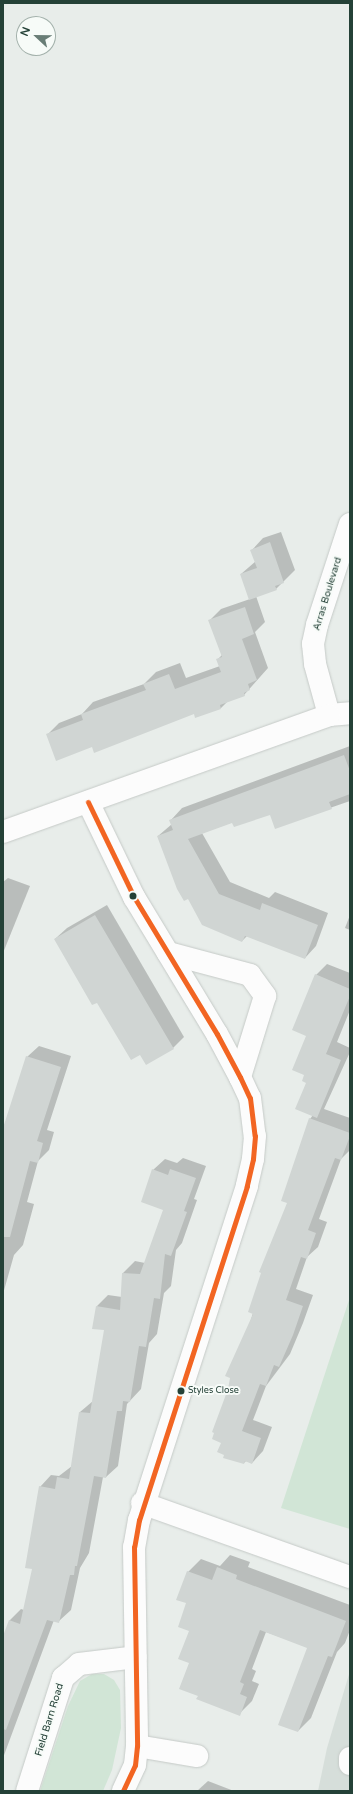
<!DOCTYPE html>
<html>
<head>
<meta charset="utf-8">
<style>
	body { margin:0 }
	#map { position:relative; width:353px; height:1794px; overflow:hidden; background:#e8edea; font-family:"Varela Round",sans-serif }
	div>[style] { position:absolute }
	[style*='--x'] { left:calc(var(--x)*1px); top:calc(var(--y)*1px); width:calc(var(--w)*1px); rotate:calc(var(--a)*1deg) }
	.built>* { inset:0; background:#d6deda }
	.green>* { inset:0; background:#d1e5d6 }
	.shadow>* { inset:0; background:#0003 }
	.building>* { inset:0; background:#d0d5d3 }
	.roads { filter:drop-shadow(0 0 1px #c5cac7) drop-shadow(0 0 1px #c5cac7) }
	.minor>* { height:22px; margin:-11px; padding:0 11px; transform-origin:11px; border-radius:11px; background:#fcfcfc }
	.bus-1>* { height:5px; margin:-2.5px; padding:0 2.5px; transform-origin:2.5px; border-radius:2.5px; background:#f26522 }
	.dots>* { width:11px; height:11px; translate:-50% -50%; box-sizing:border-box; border:2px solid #f7fbf8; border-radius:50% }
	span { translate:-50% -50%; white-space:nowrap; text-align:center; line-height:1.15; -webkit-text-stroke:4px #f7fbf8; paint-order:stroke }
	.bus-label { font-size:9px; color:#244137 }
	.left { translate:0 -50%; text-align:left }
	.street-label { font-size:10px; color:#244137 }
	.frame { position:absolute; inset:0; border:4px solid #244137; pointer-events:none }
	.north { position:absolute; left:16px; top:16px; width:40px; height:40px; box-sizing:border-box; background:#f7fbf8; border:1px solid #a3b1ab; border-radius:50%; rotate:292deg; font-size:11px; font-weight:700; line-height:16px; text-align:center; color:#244137 }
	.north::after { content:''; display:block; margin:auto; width:14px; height:18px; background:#697d76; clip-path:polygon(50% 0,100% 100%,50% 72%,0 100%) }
</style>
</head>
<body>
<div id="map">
	<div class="built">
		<div style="clip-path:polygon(350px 1671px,350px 1791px,318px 1791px,327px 1748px)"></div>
	</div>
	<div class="green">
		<div style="clip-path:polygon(350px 1297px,350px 1529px,281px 1508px)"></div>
		<div style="clip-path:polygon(92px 1674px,104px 1674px,114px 1680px,120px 1690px,121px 1728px,112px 1770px,103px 1791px,40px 1791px,68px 1706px,80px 1681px)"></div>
	</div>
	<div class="shadow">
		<div style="clip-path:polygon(281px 532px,295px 570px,276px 589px,256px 596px,265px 622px,255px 632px,268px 668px,244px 695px,228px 701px,221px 708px,194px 713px,93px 746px,47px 735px,59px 723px,82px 714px,93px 702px,144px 684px,156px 672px,180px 663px,186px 678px,220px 666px,218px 659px,222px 655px,210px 620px,221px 609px,250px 599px,241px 574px,256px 561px,252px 550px,263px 538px)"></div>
		<div style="clip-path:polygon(350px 746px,350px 801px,275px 827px,271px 813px,233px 822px,202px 833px,230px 882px,269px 898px,275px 892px,328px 913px,316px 946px,305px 958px,247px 936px,242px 941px,158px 836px,172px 824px,171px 820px,182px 808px)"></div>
		<div style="clip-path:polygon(8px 878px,30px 886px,3px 953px,3px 882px)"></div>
		<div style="clip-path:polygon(107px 905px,184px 1037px,173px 1048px,140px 1054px,97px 1001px,55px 939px,67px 928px)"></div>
		<div style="clip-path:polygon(350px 915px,350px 930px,345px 928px)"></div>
		<div style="clip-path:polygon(327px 964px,350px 973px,350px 1010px,337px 1042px,350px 1048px,350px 1052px,324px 1109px,350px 1118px,350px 1150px,341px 1159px,319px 1219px,327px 1222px,318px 1247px,307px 1257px,296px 1289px,313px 1295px,303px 1323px,290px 1354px,266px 1386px,253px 1420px,272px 1427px,263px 1451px,252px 1463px,246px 1461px,244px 1463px,222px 1442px,229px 1389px,288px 1202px,310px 1119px,313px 1115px,306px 1074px,307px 1035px,316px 975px)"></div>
		<div style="clip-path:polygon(39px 1046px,71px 1056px,47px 1130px,54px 1132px,49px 1150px,38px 1161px,27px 1202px,34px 1204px,23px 1245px,14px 1255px,3px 1294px,3px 1130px,27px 1057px)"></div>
		<div style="clip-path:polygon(183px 1158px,206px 1166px,194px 1199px,197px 1200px,182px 1243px,176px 1250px,171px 1286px,164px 1293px,157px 1334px,149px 1343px,141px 1389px,127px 1404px,118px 1466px,106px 1477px,103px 1477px,89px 1553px,80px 1568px,71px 1610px,59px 1621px,54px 1620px,3px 1758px,3px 1639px,10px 1620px,21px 1609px,24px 1610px,33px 1568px,40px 1487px,51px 1475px,59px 1476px,72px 1466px,80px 1412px,93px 1401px,105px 1330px,97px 1306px,108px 1295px,122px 1297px,123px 1273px,135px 1261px,145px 1263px,164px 1209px,153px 1170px,165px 1159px,177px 1163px)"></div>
		<div style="clip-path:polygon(230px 1555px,250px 1562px,248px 1567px,350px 1605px,350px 1630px,345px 1643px,337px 1652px,311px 1718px,298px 1731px,308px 1647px,266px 1632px,252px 1669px,256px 1671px,252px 1681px,259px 1684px,252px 1701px,239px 1714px,199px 1695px,190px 1662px,188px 1572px,201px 1559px,220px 1566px)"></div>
		<div style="clip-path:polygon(208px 1781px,234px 1791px,197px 1791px)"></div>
	</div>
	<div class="building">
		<div style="clip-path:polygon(270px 542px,284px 583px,275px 586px,277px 590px,249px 600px,240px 574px,257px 568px,250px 550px)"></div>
		<div style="clip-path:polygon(245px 607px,254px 634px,242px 639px,257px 680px,248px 684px,250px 690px,244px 693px,245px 696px,220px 705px,221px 709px,195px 718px,194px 714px,94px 753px,92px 747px,56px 761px,46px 734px,83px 720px,81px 714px,146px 690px,143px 684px,169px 674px,175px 689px,221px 672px,216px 659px,222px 657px,208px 620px)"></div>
		<div style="clip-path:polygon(344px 755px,350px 771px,350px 794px,329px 802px,332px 809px,275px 829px,270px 815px,234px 827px,232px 823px,188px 839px,219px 894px,260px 910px,262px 903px,318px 925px,305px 959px,245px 936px,242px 942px,202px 925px,188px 899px,184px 901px,177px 889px,157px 836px,173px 830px,169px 820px)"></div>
		<div style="clip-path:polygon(95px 915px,174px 1049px,146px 1065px,140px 1055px,131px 1060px,97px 1003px,92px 1005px,54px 939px)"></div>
		<div style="clip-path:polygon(315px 974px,350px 989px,350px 996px,326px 1054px,341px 1060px,317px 1118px,295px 1109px,306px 1083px,302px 1081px,304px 1075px,292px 1070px,306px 1036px,292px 1030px)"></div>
		<div style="clip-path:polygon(26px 1056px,61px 1067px,37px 1141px,43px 1143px,38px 1163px,30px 1161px,10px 1237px,3px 1237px,3px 1128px)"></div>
		<div style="clip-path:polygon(309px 1118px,350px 1133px,350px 1136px,341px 1160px,335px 1158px,308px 1230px,316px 1233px,307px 1259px,301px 1257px,286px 1300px,303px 1306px,293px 1335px,279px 1367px,274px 1365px,266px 1386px,260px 1384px,242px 1431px,261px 1438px,252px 1464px,245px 1461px,244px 1464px,223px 1458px,224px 1455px,217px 1452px,221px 1443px,212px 1439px,214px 1433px,212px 1432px,228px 1389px,230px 1378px,225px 1376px,253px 1314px,248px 1312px,261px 1273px,259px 1272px,287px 1203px,281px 1201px)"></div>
		<div style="clip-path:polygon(152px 1169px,168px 1175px,170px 1169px,196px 1178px,184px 1211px,187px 1212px,171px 1256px,165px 1254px,160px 1299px,154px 1298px,146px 1347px,139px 1346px,130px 1402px,123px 1401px,122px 1411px,117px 1411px,106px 1478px,94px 1476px,77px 1566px,75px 1566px,74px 1575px,70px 1575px,59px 1623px,47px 1620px,6px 1730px,3px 1729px,3px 1636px,9px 1620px,20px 1624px,32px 1569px,25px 1568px,39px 1486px,55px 1489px,57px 1477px,69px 1479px,79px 1412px,90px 1413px,104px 1330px,92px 1329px,96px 1306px,120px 1310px,122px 1273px,140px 1274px,163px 1210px,141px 1202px)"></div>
		<div style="clip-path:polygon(217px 1567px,237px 1575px,236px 1579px,346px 1621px,332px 1657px,328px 1656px,298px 1732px,278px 1725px,307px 1648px,260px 1630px,240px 1682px,244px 1684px,240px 1694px,247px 1697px,240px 1716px,196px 1699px,198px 1696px,179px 1689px,189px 1663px,178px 1659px,189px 1631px,178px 1627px,186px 1603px,176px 1600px,187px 1571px,212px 1580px)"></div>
	</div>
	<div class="roads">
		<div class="minor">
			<div style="--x:350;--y:524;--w:106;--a:108.1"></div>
			<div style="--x:317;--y:625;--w:19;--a:102"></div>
			<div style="--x:313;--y:644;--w:20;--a:84"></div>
			<div style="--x:315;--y:664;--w:53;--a:74.6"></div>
			<div style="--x:329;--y:715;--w:21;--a:-5"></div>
			<div style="--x:88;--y:802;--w:106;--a:64.2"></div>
			<div style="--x:134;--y:897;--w:160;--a:58.8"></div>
			<div style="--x:217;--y:1034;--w:49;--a:61.9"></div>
			<div style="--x:240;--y:1077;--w:23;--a:65"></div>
			<div style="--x:250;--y:1098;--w:38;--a:83"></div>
			<div style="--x:255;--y:1136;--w:23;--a:95"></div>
			<div style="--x:253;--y:1159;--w:28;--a:103"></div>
			<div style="--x:247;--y:1186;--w:351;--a:107.9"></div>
			<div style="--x:139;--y:1520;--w:27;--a:100"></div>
			<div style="--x:134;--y:1547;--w:199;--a:89.1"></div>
			<div style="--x:137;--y:1746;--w:19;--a:96"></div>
			<div style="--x:135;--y:1765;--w:29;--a:115"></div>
			<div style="--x:3;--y:832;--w:346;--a:-19.7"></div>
			<div style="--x:168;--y:953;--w:85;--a:15"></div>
			<div style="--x:250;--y:975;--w:26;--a:54"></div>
			<div style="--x:265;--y:996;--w:85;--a:107.2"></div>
			<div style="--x:142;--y:1503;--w:221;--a:19.6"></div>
			<div style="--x:137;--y:1746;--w:61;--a:9.5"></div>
			<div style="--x:350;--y:1758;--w:6;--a:90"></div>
			<div style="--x:27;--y:1791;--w:119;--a:-72.3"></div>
			<div style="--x:63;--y:1678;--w:21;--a:-41"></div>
			<div style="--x:79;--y:1664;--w:57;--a:-7"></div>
		</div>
	</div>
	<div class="bus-1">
		<div style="--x:88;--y:802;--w:106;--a:64.2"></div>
		<div style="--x:134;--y:897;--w:160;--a:58.8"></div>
		<div style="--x:217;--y:1034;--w:49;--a:61.9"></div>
		<div style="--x:240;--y:1077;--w:23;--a:65"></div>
		<div style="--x:250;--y:1098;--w:38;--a:83"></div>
		<div style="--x:255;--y:1136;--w:23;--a:95"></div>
		<div style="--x:253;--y:1159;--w:28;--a:103"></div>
		<div style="--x:247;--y:1186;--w:351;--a:107.9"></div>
		<div style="--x:139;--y:1520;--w:27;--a:100"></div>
		<div style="--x:134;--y:1547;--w:199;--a:89.1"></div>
		<div style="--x:137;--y:1746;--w:19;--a:96"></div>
		<div style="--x:135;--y:1765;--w:29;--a:115"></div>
	</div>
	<div class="dots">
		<div style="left:133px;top:896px;background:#244137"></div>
		<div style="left:181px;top:1391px;background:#244137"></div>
	</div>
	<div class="bus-label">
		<span class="left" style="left:188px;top:1391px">Styles Close</span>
	</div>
	<div class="street-label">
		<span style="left:328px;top:594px;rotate:-73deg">Arras Boulevard</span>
		<span style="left:50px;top:1720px;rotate:-73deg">Field Barn Road</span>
	</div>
	<div class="frame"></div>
	<div class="north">N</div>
</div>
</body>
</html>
